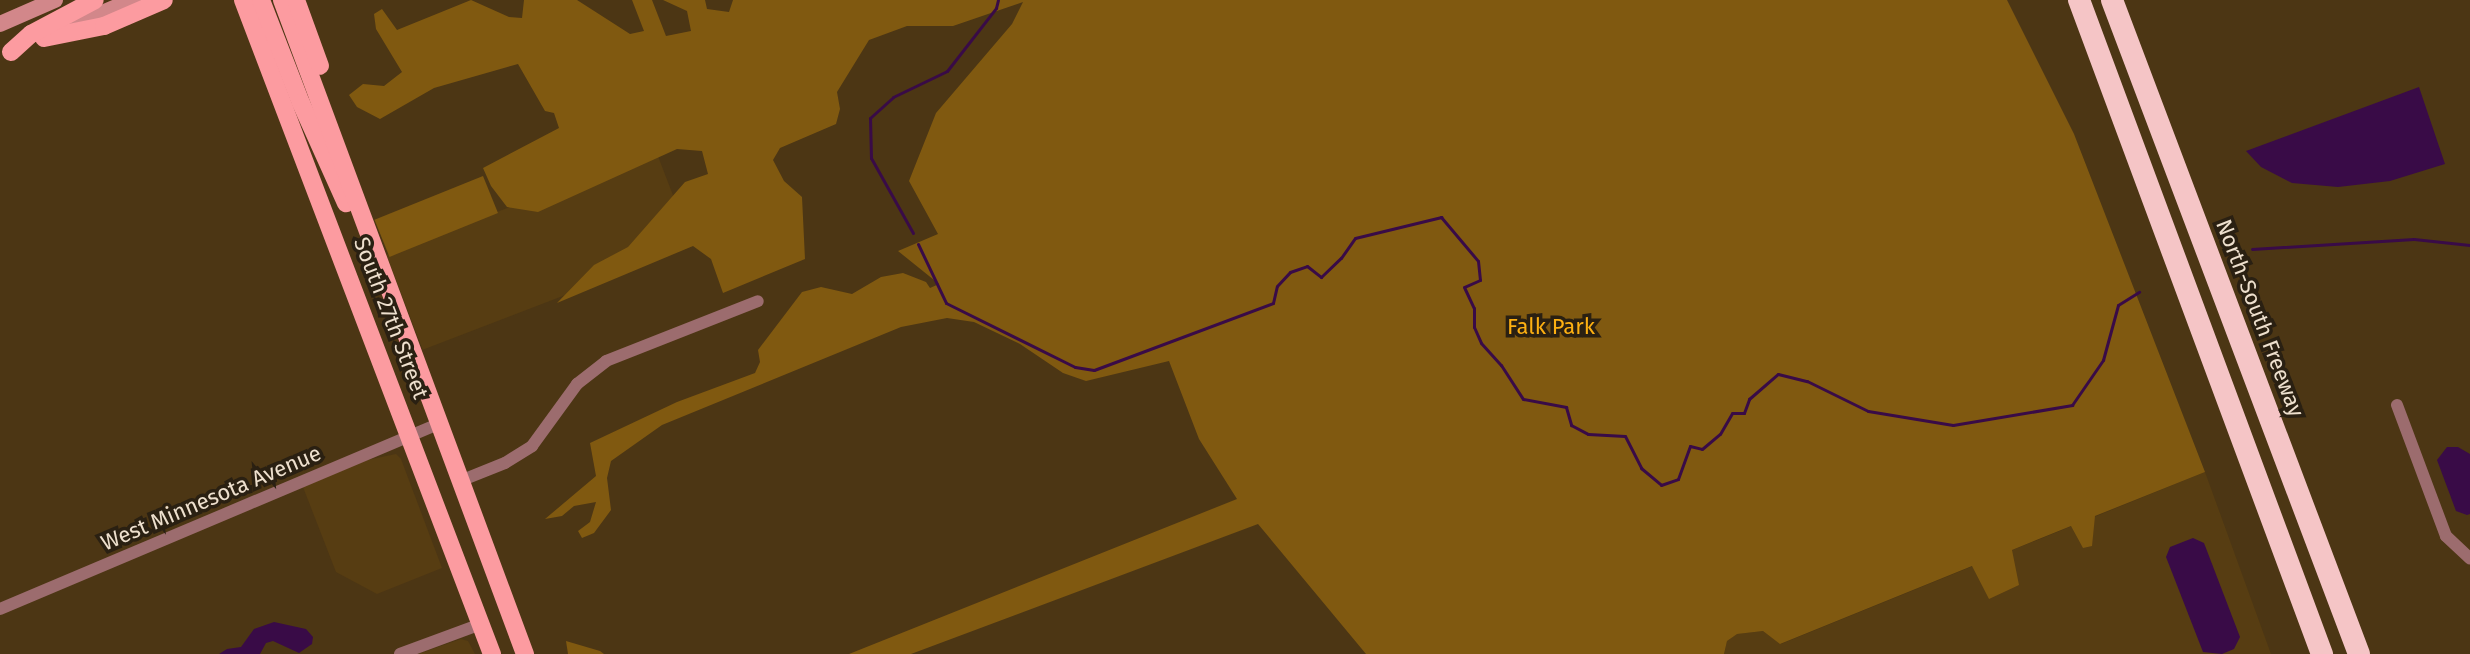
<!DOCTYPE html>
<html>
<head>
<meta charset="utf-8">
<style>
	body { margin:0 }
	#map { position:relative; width:2470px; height:654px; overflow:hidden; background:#4c3614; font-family:"Fira Sans",sans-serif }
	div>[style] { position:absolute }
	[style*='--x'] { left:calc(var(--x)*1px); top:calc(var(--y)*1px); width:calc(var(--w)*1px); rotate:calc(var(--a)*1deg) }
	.built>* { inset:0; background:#573d12; transform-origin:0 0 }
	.green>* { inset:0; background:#805910; transform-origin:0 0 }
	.water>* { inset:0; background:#390b47 }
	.stream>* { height:3px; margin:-1.5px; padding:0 1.5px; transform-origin:1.5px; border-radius:1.5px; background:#390b47 }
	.street>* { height:12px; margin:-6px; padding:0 6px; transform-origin:6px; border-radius:6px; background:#9c6c6e }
	.secondary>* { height:16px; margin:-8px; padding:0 8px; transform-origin:8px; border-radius:8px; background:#d2878a }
	.primary>* { height:18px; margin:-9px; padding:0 9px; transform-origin:9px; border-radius:9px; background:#fc9ba0 }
	.highway>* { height:22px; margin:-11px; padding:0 11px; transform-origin:11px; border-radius:11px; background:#f5c5c6 }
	span { translate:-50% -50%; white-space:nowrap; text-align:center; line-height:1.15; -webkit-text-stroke:7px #2a2012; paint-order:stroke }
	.street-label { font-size:22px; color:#eee0ce }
	.park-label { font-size:22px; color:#fdb012 }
</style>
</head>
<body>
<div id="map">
	<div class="built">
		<div style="left:656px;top:151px;width:102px;height:289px;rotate:69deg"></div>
		<div style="clip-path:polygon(396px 454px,401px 459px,442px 568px,377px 594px,336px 572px,303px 487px,367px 460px)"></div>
		<div style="clip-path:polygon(2205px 472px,2271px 654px,1724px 654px,1727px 641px,1736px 634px,1763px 631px,1781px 644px)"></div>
		<div style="clip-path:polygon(461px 639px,468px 641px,475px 654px,418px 654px)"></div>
	</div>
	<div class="green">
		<div style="clip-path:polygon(471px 0,509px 17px,522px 18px,524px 0,577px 0,630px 34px,644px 31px,632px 0,652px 0,666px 36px,691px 31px,687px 11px,663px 0,705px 0,707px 9px,729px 12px,733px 0,2007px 0,2074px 134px,2205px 472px,2095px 516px,2092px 546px,2083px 548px,2071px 526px,2012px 550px,2019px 585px,1989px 599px,1972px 566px,1780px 644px,1763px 631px,1737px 634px,1727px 641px,1724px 654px,1366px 654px,1258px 524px,911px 654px,849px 654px,1237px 499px,1199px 439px,1169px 361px,1086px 381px,1063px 373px,1020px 344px,974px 322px,947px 318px,901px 327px,662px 425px,611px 461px,607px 478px,611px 510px,594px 533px,582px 538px,578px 531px,590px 522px,596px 502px,574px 506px,562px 516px,545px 519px,596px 476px,590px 443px,677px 402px,755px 373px,760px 362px,758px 350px,802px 292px,821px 287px,852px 294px,881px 277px,903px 273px,926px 282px,930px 288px,939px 284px,898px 251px,938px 234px,909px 181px,936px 113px,1012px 24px,1023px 2px,953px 26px,907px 26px,869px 40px,837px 92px,840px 109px,836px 124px,780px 148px,773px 160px,784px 181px,802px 197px,805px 259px,723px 293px,711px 259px,693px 246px,557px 303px,594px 265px,628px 247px,685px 182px,708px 174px,702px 151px,677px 149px,538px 212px,507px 207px,491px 186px,483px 168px,559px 128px,554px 113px,545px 111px,518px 64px,434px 88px,380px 119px,357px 107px,349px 95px,363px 84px,384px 86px,402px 72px,376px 29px,374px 14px,382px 9px,397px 30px)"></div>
		<div style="left:483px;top:176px;width:40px;height:117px;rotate:68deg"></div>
		<div style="clip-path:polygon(566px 641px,600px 651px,604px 654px,568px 654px)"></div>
	</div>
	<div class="water">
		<div style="clip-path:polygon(2419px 87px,2445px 164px,2390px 181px,2338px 187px,2292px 183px,2261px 167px,2246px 151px)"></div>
		<div style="clip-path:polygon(2447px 447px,2458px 447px,2470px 454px,2470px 514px,2467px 515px,2456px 511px,2437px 460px)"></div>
		<div style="clip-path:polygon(2193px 538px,2204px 543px,2240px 637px,2234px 649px,2222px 654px,2203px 652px,2166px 557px,2170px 547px)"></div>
		<div style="clip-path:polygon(274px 622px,306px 629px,313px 637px,312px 644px,299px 653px,273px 641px,266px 643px,260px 654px,219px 654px,227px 649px,241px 647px,254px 629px)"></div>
	</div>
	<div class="stream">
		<div style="--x:913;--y:233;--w:86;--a:-119.2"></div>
		<div style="--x:871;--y:158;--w:40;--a:-91.4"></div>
		<div style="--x:870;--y:118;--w:31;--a:-42"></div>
		<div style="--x:893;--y:97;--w:60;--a:-25.7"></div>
		<div style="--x:947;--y:71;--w:80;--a:-52.1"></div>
		<div style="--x:996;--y:8;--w:8;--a:-76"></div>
		<div style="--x:918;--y:244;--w:65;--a:64.6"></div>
		<div style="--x:946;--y:303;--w:144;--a:26.4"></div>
		<div style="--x:1075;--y:367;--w:19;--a:9"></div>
		<div style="--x:1094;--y:370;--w:191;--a:-20.5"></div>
		<div style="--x:1273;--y:303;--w:17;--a:-77"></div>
		<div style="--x:1277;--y:286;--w:19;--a:-47"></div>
		<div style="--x:1290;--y:272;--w:18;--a:-19"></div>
		<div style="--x:1307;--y:266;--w:18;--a:38"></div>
		<div style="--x:1321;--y:277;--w:28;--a:-44"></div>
		<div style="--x:1341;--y:258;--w:24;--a:-55"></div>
		<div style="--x:1355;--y:238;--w:89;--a:-13.7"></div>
		<div style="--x:1441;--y:217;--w:57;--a:49.9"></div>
		<div style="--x:1478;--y:261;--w:19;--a:84"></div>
		<div style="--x:1480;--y:280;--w:17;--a:156"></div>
		<div style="--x:1464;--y:287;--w:23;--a:65"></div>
		<div style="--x:1474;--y:308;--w:19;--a:90"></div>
		<div style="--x:1474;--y:327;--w:17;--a:66"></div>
		<div style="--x:1481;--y:343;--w:30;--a:48"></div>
		<div style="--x:1501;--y:365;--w:40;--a:57.1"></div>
		<div style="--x:1523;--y:399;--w:44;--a:10.5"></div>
		<div style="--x:1566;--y:407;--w:19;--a:74"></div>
		<div style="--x:1571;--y:425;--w:19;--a:28"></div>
		<div style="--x:1588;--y:434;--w:37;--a:3"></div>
		<div style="--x:1625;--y:436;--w:36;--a:63"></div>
		<div style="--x:1641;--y:468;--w:26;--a:40"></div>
		<div style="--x:1661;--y:485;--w:18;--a:-19"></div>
		<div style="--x:1678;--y:479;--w:35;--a:-70"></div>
		<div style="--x:1690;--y:446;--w:12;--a:14"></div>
		<div style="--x:1702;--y:449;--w:23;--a:-40"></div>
		<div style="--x:1720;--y:434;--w:24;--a:-60"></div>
		<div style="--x:1732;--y:413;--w:12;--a:0"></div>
		<div style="--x:1744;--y:413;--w:15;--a:-70"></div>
		<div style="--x:1749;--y:399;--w:38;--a:-41"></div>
		<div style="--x:1778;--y:374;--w:30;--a:14"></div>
		<div style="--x:1807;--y:381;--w:68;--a:26.2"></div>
		<div style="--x:1868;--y:411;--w:86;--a:9.4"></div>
		<div style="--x:1953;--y:425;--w:121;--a:-9.5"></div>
		<div style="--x:2072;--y:405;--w:55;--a:-55.4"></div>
		<div style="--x:2103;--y:360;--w:57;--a:-74.7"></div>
		<div style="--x:2118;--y:305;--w:25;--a:-32"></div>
		<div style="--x:2252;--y:249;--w:162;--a:-3.5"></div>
		<div style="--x:2414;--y:239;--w:56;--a:6.1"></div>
	</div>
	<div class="street">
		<div style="--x:2397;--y:405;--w:140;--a:69.5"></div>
		<div style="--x:2446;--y:536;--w:33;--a:43"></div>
		<div style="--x:460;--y:481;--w:48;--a:-21.8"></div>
		<div style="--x:505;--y:463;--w:32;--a:-32"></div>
		<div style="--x:532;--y:446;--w:77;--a:-54"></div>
		<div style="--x:577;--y:384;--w:37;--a:-38"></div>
		<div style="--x:606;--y:361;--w:163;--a:-21.5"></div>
		<div style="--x:0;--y:609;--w:475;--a:-22.9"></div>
		<div style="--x:400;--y:654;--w:86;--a:-20.3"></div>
	</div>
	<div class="secondary">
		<div style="--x:0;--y:24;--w:60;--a:-23.6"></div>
		<div style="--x:64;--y:29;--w:75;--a:-22.8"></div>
	</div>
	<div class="primary">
		<div style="--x:243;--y:0;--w:700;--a:69.16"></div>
		<div style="--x:261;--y:0;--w:110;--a:68.8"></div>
		<div style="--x:301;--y:103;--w:110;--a:65.8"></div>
		<div style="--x:282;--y:0;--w:698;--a:69.62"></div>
		<div style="--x:296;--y:0;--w:70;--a:70"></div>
		<div style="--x:44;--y:38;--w:61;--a:-11.3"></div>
		<div style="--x:104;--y:26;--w:65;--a:-23.4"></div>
		<div style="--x:11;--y:52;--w:27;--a:-42"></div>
		<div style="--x:31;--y:34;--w:72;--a:-28"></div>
	</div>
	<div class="highway">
		<div style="--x:2079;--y:0;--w:698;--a:69.62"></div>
		<div style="--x:2112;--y:0;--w:699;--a:69.31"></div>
	</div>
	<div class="street-label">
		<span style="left:391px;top:318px;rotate:69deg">South 27th Street</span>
		<span style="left:2260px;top:318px;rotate:69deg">North-South Freeway</span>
		<span style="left:211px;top:498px;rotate:-23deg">West Minnesota Avenue</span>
	</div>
	<div class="park-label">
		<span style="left:1551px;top:327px">Falk Park</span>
	</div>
</div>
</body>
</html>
